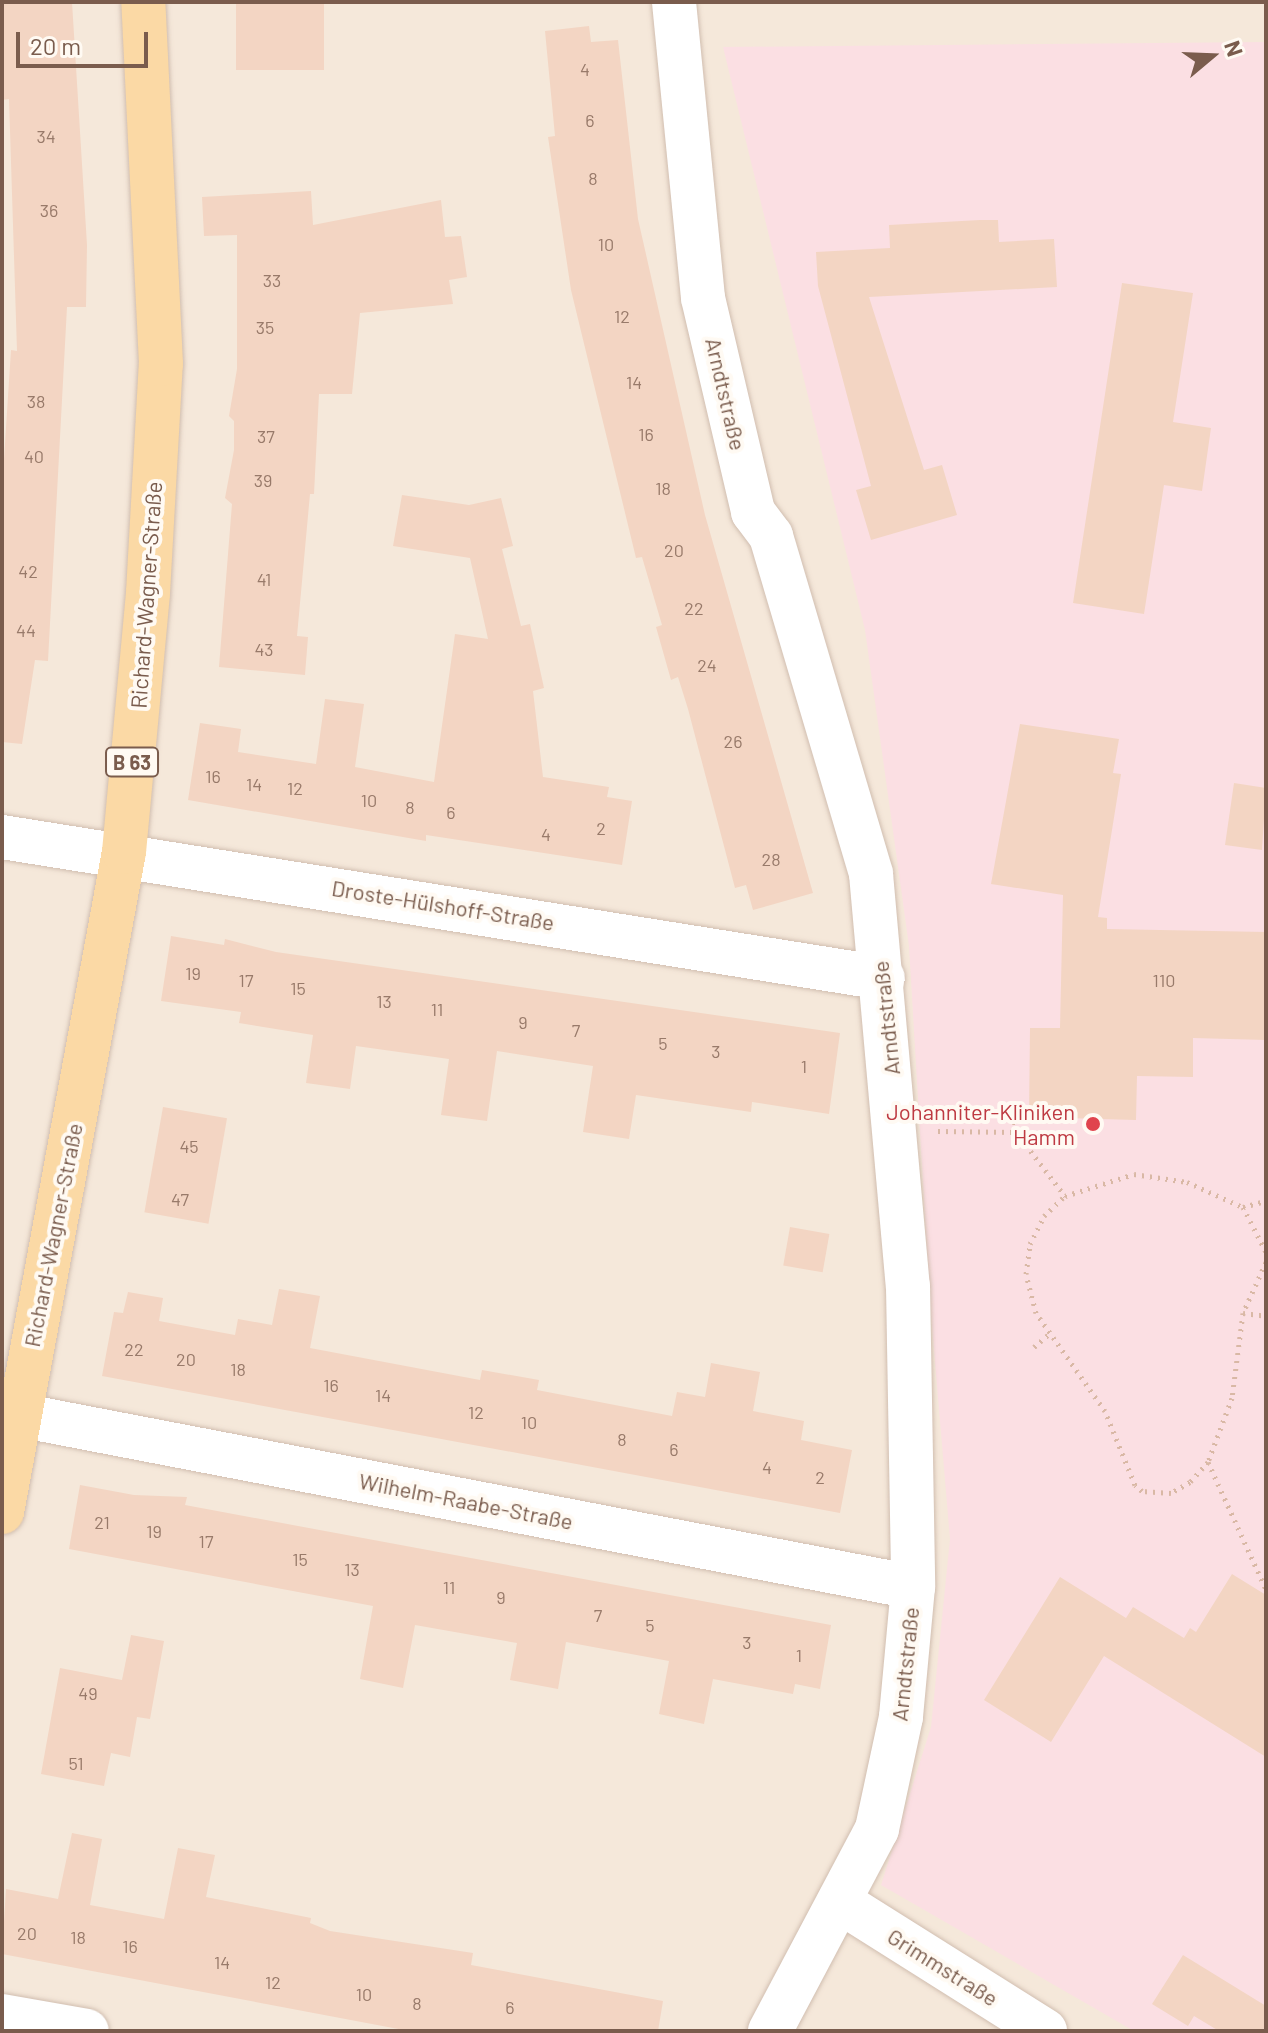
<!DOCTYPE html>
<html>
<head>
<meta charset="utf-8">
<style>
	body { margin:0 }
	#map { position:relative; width:1268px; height:2033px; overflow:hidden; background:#fdf6ec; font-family:Barlow,sans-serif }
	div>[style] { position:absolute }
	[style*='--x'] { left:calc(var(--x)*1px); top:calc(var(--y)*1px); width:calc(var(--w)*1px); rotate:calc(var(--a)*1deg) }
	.residential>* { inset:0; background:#f5e8da; transform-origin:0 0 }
	.medical>* { inset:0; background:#fbdfe3 }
	.building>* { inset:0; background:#f3d5c3; transform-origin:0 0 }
	.path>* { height:5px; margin-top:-2.5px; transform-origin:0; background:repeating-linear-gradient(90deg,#d9b8a5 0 2px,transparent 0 8px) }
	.roads { filter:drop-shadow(0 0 2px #d1beb0) drop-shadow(0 0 2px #d1beb0) }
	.street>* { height:44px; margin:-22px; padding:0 22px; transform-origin:22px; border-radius:22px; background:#fff }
	.primary>* { height:44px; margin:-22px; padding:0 22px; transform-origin:22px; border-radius:22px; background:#fbd9a5 }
	.dots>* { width:22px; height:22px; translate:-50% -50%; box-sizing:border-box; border:4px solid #fffaf3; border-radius:50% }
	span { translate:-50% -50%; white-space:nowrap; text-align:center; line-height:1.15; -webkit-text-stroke:8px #fffaf3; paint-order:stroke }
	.number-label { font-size:18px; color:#987a6a }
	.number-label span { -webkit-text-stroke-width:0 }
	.shield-label span { padding:2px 6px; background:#fffaf3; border:2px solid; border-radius:6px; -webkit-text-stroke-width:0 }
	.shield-label { font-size:20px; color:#7a5c4d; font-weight:700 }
	.street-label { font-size:22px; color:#7a5c4d }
	.health-label { font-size:22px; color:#be3a42 }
	.right { translate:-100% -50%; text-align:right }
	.frame { position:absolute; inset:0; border:4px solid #7a5c4d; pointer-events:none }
	.north { position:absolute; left:1172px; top:16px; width:80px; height:80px; -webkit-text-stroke:6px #fffaf3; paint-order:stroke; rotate:71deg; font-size:22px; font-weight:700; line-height:32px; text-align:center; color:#7a5c4d }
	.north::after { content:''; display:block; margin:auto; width:28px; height:36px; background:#7a5c4d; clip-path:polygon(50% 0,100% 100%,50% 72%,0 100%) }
	.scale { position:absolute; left:16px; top:32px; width:132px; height:36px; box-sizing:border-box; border:4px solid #7a5c4d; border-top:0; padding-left:10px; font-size:24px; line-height:28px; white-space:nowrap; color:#7a5c4d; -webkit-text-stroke:6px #fffaf3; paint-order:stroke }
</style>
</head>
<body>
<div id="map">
	<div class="residential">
		<div style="left:2px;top:2px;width:1264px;height:2029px"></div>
	</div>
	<div class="medical">
		<div style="clip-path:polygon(1266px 42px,1266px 2031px,1134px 2031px,881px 1885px,931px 1727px,950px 1539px,930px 1303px,909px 946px,865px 630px,723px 47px)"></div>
	</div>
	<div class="building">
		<div style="clip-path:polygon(2px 2px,72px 2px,87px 245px,86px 307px,67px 307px,48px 661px,35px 660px,22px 744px,2px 742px,2px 490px,11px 350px,17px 351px,9px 99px,2px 100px)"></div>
		<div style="left:236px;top:2px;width:88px;height:68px"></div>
		<div style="clip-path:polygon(589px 26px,591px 42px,618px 40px,638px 219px,705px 515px,813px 893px,753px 910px,746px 885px,735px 888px,688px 709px,678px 677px,671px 680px,656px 627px,662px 625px,642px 557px,636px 558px,571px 290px,548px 137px,555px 136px,545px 31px)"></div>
		<div style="clip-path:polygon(311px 191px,313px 225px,441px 200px,445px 237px,461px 236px,467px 277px,449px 280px,453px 304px,360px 313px,352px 394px,319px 394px,314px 494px,310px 494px,297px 636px,308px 637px,305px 675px,219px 667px,232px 504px,225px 498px,234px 450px,234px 421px,229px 416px,237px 369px,237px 235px,204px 236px,202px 197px)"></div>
		<div style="clip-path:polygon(980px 220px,998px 220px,999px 242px,1054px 239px,1057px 287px,869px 297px,924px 470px,942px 465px,957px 515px,871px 540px,856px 490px,871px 486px,818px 286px,816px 252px,890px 248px,889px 225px)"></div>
		<div style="clip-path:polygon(1122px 283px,1193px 293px,1173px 422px,1211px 428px,1202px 491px,1164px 485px,1144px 614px,1073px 603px)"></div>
		<div style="clip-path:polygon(402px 495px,469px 505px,501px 498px,513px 546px,502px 549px,521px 626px,530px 624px,544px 688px,533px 691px,543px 777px,609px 787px,607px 797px,632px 801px,622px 865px,426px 835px,426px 841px,188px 800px,200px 723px,241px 729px,238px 752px,316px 764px,325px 699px,364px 704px,355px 767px,434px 782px,455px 634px,488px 639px,470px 558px,393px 546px)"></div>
		<div style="clip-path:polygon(1020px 724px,1119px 739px,1113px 773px,1121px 774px,1098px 917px,1107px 918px,1107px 929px,1266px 932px,1266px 1040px,1193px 1038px,1193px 1077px,1137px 1076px,1136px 1120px,1029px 1117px,1030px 1028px,1060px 1028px,1063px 895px,991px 884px)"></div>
		<div style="clip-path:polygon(1234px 783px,1266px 788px,1262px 850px,1225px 845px)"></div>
		<div style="clip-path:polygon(171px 936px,224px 945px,225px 939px,276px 952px,840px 1033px,829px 1114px,752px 1102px,751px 1112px,636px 1095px,629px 1139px,583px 1132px,593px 1066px,497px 1051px,487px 1121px,441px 1115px,449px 1059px,356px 1046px,350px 1089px,306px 1083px,313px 1035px,239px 1023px,241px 1012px,161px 1001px)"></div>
		<div style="left:163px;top:1107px;width:65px;height:107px;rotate:10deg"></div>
		<div style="left:790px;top:1227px;width:40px;height:39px;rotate:10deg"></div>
		<div style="clip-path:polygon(279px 1289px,320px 1296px,310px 1348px,480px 1380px,482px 1370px,539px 1380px,537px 1390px,672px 1416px,677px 1392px,705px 1397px,711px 1363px,760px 1372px,753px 1411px,804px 1421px,801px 1440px,852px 1450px,840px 1513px,102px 1376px,114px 1312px,123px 1313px,128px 1292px,163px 1298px,159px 1321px,235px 1335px,238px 1319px,272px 1325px)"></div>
		<div style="clip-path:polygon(80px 1485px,134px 1495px,187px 1497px,185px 1505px,831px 1625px,820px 1689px,795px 1684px,793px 1694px,713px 1679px,704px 1724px,659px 1714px,669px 1661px,566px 1642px,558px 1689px,510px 1680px,517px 1643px,415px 1625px,403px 1688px,360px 1679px,373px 1606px,69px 1549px)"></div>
		<div style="clip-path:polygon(1232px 1574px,1266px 1595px,1266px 1757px,1104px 1656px,1051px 1742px,984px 1700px,1060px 1577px,1126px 1618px,1133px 1607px,1184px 1638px,1190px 1628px,1196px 1632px)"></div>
		<div style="clip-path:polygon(131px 1635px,164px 1641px,150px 1719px,137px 1717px,130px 1757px,111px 1753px,104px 1786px,41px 1774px,60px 1668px,122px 1680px)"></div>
		<div style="clip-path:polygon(72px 1833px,102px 1839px,90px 1905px,164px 1919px,178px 1848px,215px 1855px,206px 1897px,311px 1918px,310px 1923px,330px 1931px,473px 1953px,471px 1965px,663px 2001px,658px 2031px,409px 2031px,2px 1954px,6px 1889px,58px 1899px)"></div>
		<div style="clip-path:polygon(1183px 1955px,1266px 2006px,1266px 2031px,1219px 2031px,1194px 2016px,1188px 2026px,1152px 2004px)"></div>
	</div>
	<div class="path">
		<div style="--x:938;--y:1131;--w:78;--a:0.7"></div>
		<div style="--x:1016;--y:1132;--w:15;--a:-98"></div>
		<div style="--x:1016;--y:1132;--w:81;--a:52.6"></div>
		<div style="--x:1243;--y:1207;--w:24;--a:-15"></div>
		<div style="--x:1266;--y:1262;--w:56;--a:114.3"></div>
		<div style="--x:1243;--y:1313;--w:86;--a:97.4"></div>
		<div style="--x:1232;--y:1398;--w:68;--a:110.6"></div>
		<div style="--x:1208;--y:1462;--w:140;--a:65.5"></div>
		<div style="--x:1243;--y:1313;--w:23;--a:7"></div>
		<div style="--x:1034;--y:1347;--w:20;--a:-41"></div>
		<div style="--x:1208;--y:1462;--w:27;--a:132"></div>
		<div style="--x:1190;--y:1482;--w:22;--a:150"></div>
		<div style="--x:1171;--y:1493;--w:29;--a:-176"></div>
		<div style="--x:1142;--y:1491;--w:9;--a:-139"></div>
		<div style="--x:1135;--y:1485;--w:80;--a:-112.1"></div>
		<div style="--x:1105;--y:1411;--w:120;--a:-125.1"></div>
		<div style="--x:1036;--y:1313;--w:40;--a:-104.4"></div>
		<div style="--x:1026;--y:1274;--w:30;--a:-82"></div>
		<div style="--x:1030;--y:1244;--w:31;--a:-63"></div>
		<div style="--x:1044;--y:1216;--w:29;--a:-44"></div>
		<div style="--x:1065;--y:1196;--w:72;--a:-17.7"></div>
		<div style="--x:1134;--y:1174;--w:54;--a:8.6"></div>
		<div style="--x:1187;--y:1182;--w:61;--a:24.1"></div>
		<div style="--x:1243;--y:1207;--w:51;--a:62.9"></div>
	</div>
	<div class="roads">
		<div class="street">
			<div style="--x:674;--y:2;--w:297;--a:84.4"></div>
			<div style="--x:703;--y:298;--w:220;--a:76.8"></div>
			<div style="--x:753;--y:512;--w:30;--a:53"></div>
			<div style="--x:771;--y:536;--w:352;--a:73.5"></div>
			<div style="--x:871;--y:874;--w:414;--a:84.9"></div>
			<div style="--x:908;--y:1286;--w:301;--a:89"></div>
			<div style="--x:913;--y:1587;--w:131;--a:95.3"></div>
			<div style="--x:901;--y:1717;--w:115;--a:102.1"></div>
			<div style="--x:877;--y:1829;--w:229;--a:117.9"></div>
			<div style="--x:2;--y:837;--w:892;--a:9.09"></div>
			<div style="--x:19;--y:1415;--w:910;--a:10.89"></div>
			<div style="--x:842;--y:1903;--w:240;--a:32.2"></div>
			<div style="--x:2;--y:2016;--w:86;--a:10"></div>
		</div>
		<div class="primary">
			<div style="--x:2;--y:1512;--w:671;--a:-79.53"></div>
			<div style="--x:124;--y:852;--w:260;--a:-84.7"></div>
			<div style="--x:148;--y:593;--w:229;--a:-86.8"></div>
			<div style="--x:161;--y:364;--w:362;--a:-92.8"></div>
		</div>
	</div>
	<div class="dots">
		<div style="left:1093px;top:1124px;background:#e0444e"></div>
	</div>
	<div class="number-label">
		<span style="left:585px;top:69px">4</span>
		<span style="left:590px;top:120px">6</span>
		<span style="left:46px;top:136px">34</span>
		<span style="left:593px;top:178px">8</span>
		<span style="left:49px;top:210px">36</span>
		<span style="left:606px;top:244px">10</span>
		<span style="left:272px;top:280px">33</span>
		<span style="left:622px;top:316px">12</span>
		<span style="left:265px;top:327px">35</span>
		<span style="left:634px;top:382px">14</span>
		<span style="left:36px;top:401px">38</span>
		<span style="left:646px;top:434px">16</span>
		<span style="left:266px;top:436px">37</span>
		<span style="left:34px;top:456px">40</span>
		<span style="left:263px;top:480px">39</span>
		<span style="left:663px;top:488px">18</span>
		<span style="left:674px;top:550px">20</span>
		<span style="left:28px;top:571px">42</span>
		<span style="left:264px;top:579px">41</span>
		<span style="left:694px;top:608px">22</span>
		<span style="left:26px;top:630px">44</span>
		<span style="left:264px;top:649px">43</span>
		<span style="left:707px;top:665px">24</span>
		<span style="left:733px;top:741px">26</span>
		<span style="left:213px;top:776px">16</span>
		<span style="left:254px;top:784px">14</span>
		<span style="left:295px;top:788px">12</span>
		<span style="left:369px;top:800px">10</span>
		<span style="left:410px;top:807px">8</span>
		<span style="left:451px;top:812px">6</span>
		<span style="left:601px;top:828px">2</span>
		<span style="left:546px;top:834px">4</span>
		<span style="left:771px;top:859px">28</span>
		<span style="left:193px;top:973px">19</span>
		<span style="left:246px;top:980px">17</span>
		<span style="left:1164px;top:980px">110</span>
		<span style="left:298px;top:988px">15</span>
		<span style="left:384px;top:1001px">13</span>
		<span style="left:437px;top:1009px">11</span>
		<span style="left:523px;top:1022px">9</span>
		<span style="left:576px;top:1030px">7</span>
		<span style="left:663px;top:1043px">5</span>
		<span style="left:716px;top:1051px">3</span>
		<span style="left:804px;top:1066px">1</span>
		<span style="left:189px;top:1146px">45</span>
		<span style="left:180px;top:1199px">47</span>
		<span style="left:134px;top:1349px">22</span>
		<span style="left:186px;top:1359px">20</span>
		<span style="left:238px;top:1369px">18</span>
		<span style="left:331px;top:1385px">16</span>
		<span style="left:383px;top:1395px">14</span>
		<span style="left:476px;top:1412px">12</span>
		<span style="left:529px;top:1422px">10</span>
		<span style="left:622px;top:1439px">8</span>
		<span style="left:674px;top:1449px">6</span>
		<span style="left:767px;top:1467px">4</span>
		<span style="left:820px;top:1477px">2</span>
		<span style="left:102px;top:1522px">21</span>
		<span style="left:154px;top:1531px">19</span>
		<span style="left:206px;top:1541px">17</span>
		<span style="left:300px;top:1559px">15</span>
		<span style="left:352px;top:1569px">13</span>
		<span style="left:449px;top:1587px">11</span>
		<span style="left:501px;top:1597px">9</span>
		<span style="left:598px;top:1615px">7</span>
		<span style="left:650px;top:1625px">5</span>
		<span style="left:747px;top:1642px">3</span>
		<span style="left:799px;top:1655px">1</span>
		<span style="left:88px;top:1693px">49</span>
		<span style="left:76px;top:1763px">51</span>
		<span style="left:27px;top:1933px">20</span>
		<span style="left:78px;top:1937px">18</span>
		<span style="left:130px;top:1946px">16</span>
		<span style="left:222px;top:1962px">14</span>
		<span style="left:273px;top:1982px">12</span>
		<span style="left:364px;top:1994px">10</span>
		<span style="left:417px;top:2003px">8</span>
		<span style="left:510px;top:2007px">6</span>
	</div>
	<div class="shield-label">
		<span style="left:132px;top:762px">B 63</span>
	</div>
	<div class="street-label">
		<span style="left:726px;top:394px;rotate:77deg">Arndtstraße</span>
		<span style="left:146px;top:595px;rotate:-86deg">Richard-Wagner-Straße</span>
		<span style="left:443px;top:905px;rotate:9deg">Droste-Hülshoff-Straße</span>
		<span style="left:886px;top:1018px;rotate:-96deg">Arndtstraße</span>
		<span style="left:53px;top:1235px;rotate:-79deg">Richard-Wagner-Straße</span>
		<span style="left:466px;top:1501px;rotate:11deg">Wilhelm-Raabe-Straße</span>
		<span style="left:905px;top:1664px;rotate:-84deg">Arndtstraße</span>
		<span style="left:943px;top:1967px;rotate:32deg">Grimmstraße</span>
	</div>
	<div class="health-label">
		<span class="right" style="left:1075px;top:1124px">Johanniter-Kliniken<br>Hamm</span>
	</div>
	<div class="frame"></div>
	<div class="north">N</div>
	<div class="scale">20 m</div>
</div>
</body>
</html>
